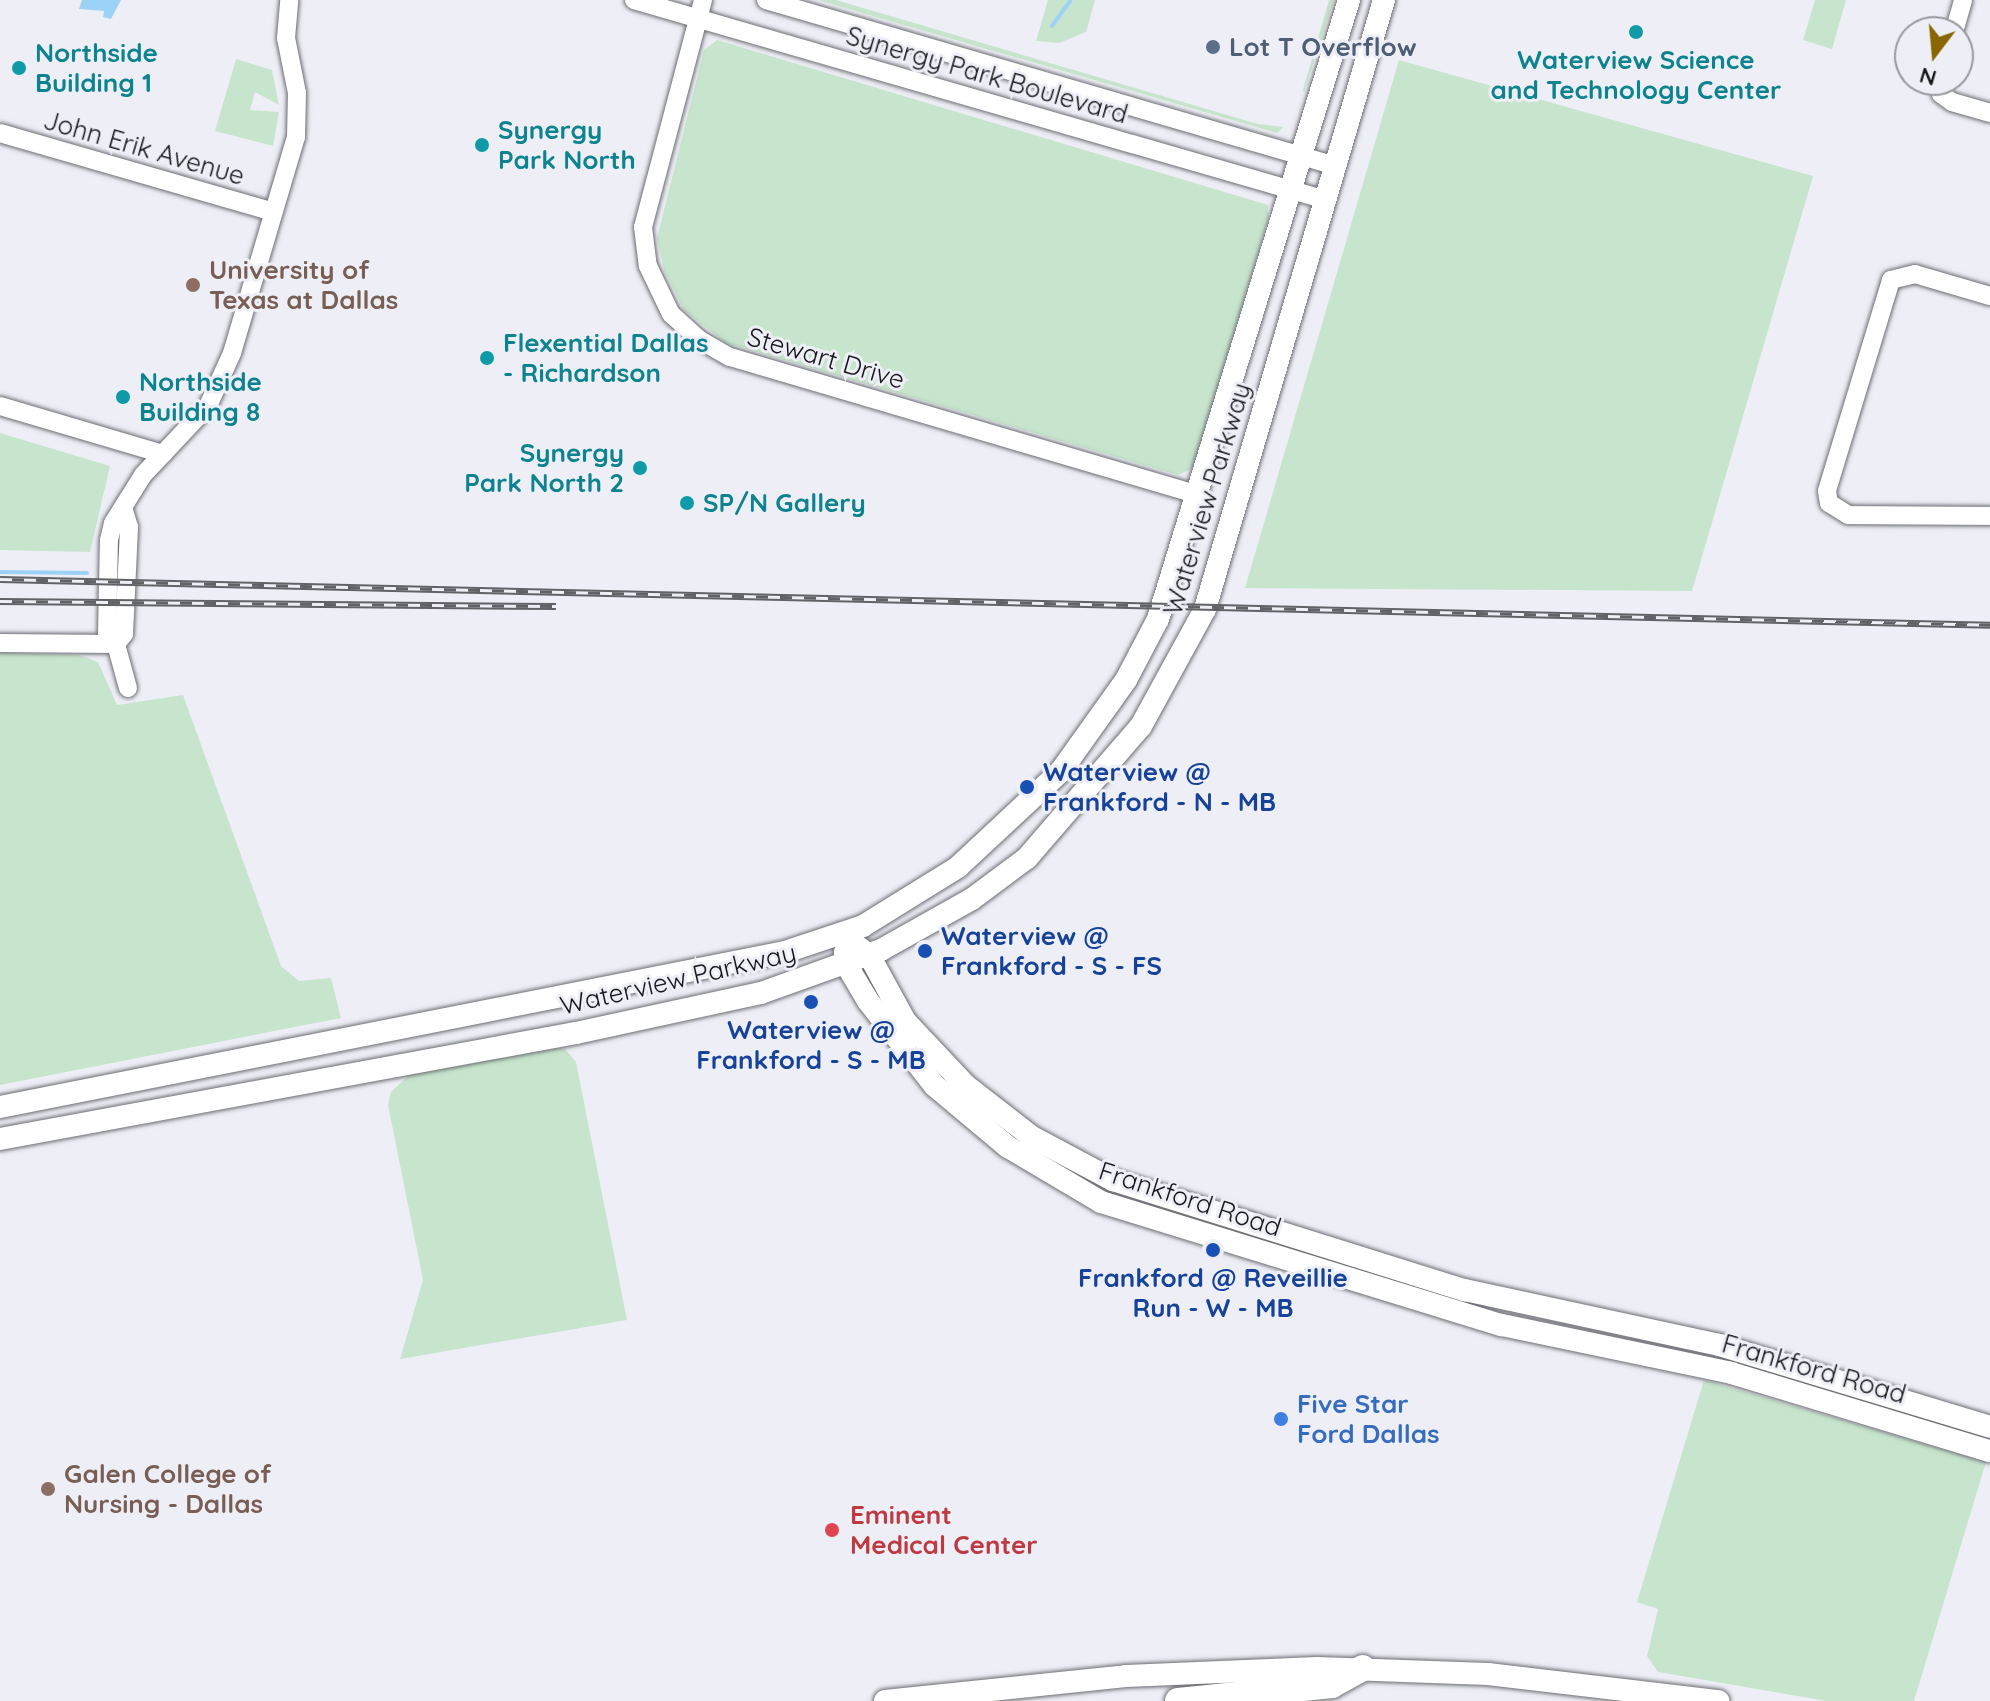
<!DOCTYPE html>
<html>
<head>
<meta charset="utf-8">
<style>
	body { margin:0 }
	#map { position:relative; width:1990px; height:1701px; overflow:hidden; background:#eeeff6; font-family:Quicksand,sans-serif }
	div>[style] { position:absolute }
	[style*='--x'] { left:calc(var(--x)*1px); top:calc(var(--y)*1px); width:calc(var(--w)*1px); rotate:calc(var(--a)*1deg) }
	.green>* { inset:0; background:#c7e5cd }
	.water>* { inset:0; background:#9dd2f7 }
	.stream>* { height:4px; margin:-2px; padding:0 2px; transform-origin:2px; border-radius:2px; background:#9dd2f7 }
	.roads { filter:drop-shadow(0 0 2px #6c6d73) drop-shadow(0 0 2px #6c6d73) }
	.minor>* { height:18px; margin:-9px; padding:0 9px; transform-origin:9px; border-radius:9px; background:#fff }
	.major>* { height:22px; margin:-11px; padding:0 11px; transform-origin:11px; border-radius:11px; background:#fff }
	.highway>* { height:26px; margin:-13px; padding:0 13px; transform-origin:13px; border-radius:13px; background:#fff }
	.rail>* { height:7px; margin-top:-3.5px; transform-origin:0; background:repeating-linear-gradient(90deg,#eeeff6 0 12px,#616266 0 24px); box-sizing:border-box; border-block:2px solid #616266 }
	.dots>* { width:22px; height:22px; translate:-50% -50%; box-sizing:border-box; border:4px solid #eeeff6; border-radius:50% }
	span { translate:-50% -50%; white-space:nowrap; text-align:center; line-height:1.15; -webkit-text-stroke:6px #eeeff6; paint-order:stroke }
	.service-label { font-size:26px; color:#4e5e75; font-weight:700 }
	.left { translate:0 -50%; text-align:left }
	.culture-label { font-size:26px; color:#0d838f; font-weight:700 }
	.right { translate:-100% -50%; text-align:right }
	.street-label { font-size:26px; color:#17171a }
	.education-label { font-size:26px; color:#785e54; font-weight:700 }
	.transit-label { font-size:26px; color:#164399; font-weight:700 }
	.shop-label { font-size:26px; color:#366cbe; font-weight:700 }
	.health-label { font-size:26px; color:#be3a42; font-weight:700 }
	.north { position:absolute; left:1894px; top:16px; width:80px; height:80px; box-sizing:border-box; background:#eeeff6; border:2px solid #98999e; border-radius:50%; rotate:196deg; font-size:22px; font-weight:700; line-height:32px; text-align:center; color:#17171a }
	.north::after { content:''; display:block; margin:auto; width:28px; height:36px; background:#896602; clip-path:polygon(50% 0,100% 100%,50% 72%,0 100%) }
</style>
</head>
<body>
<div id="map">
	<div class="green">
		<div style="clip-path:polygon(818px 0,836px 0,1258px 124px,1284px 127px,1277px 133px)"></div>
		<div style="clip-path:polygon(1048px 0,1095px 0,1086px 32px,1059px 43px,1036px 41px)"></div>
		<div style="clip-path:polygon(1329px 0,1334px 0,1304px 92px,1303px 90px)"></div>
		<div style="clip-path:polygon(1815px 0,1846px 0,1832px 49px,1803px 40px)"></div>
		<div style="clip-path:polygon(717px 40px,1268px 205px,1268px 219px,1195px 467px,1178px 475px,726px 343px,684px 310px,664px 270px,657px 238px,704px 50px)"></div>
		<div style="clip-path:polygon(236px 59px,272px 70px,279px 105px,255px 92px,250px 110px,279px 112px,273px 146px,215px 131px)"></div>
		<div style="clip-path:polygon(1399px 60px,1813px 176px,1692px 591px,1245px 588px)"></div>
		<div style="clip-path:polygon(0 433px,110px 466px,90px 552px,0 550px)"></div>
		<div style="clip-path:polygon(0 653px,79px 655px,98px 662px,117px 705px,183px 695px,281px 966px,299px 981px,331px 978px,341px 1018px,0 1085px)"></div>
		<div style="clip-path:polygon(555px 1047px,565px 1049px,576px 1062px,627px 1320px,400px 1359px,423px 1280px,388px 1105px,391px 1092px,409px 1075px)"></div>
		<div style="clip-path:polygon(1704px 1380px,1986px 1462px,1914px 1701px,1826px 1701px,1658px 1672px,1647px 1656px,1658px 1609px,1637px 1602px)"></div>
	</div>
	<div class="water">
		<div style="clip-path:polygon(82px 0,121px 0,111px 19px,103px 17px,104px 11px,79px 9px)"></div>
	</div>
	<div class="stream">
		<div style="--x:1052;--y:26;--w:31;--a:-54"></div>
		<div style="--x:0;--y:572;--w:87;--a:0.7"></div>
	</div>
	<div class="roads">
		<div class="minor">
			<div style="--x:634;--y:0;--w:720;--a:16.12"></div>
			<div style="--x:703;--y:0;--w:235;--a:104.8"></div>
			<div style="--x:643;--y:227;--w:39;--a:83"></div>
			<div style="--x:648;--y:266;--w:53;--a:64.4"></div>
			<div style="--x:671;--y:314;--w:39;--a:42"></div>
			<div style="--x:700;--y:340;--w:34;--a:30"></div>
			<div style="--x:730;--y:357;--w:490;--a:16.4"></div>
			<div style="--x:766;--y:0;--w:594;--a:16.24"></div>
			<div style="--x:1954;--y:32;--w:33;--a:-74"></div>
			<div style="--x:1940;--y:80;--w:14;--a:86"></div>
			<div style="--x:1941;--y:94;--w:14;--a:36"></div>
			<div style="--x:1952;--y:102;--w:40;--a:16"></div>
			<div style="--x:0;--y:133;--w:284;--a:16.1"></div>
			<div style="--x:1990;--y:296;--w:78;--a:-163.7"></div>
			<div style="--x:1915;--y:274;--w:25;--a:166"></div>
			<div style="--x:1891;--y:280;--w:220;--a:106.9"></div>
			<div style="--x:1827;--y:491;--w:12;--a:81"></div>
			<div style="--x:1829;--y:503;--w:22;--a:32"></div>
			<div style="--x:1848;--y:515;--w:142;--a:0.4"></div>
			<div style="--x:0;--y:406;--w:170;--a:16.4"></div>
			<div style="--x:0;--y:643;--w:116;--a:0.5"></div>
			<div style="--x:116;--y:644;--w:13;--a:-51"></div>
			<div style="--x:124;--y:634;--w:107;--a:-87.3"></div>
			<div style="--x:129;--y:527;--w:17;--a:-107"></div>
			<div style="--x:128;--y:688;--w:46;--a:-105.3"></div>
			<div style="--x:116;--y:644;--w:13;--a:-132"></div>
			<div style="--x:107;--y:634;--w:94;--a:-88.8"></div>
			<div style="--x:109;--y:540;--w:17;--a:-77"></div>
			<div style="--x:113;--y:523;--w:57;--a:-58"></div>
			<div style="--x:143;--y:475;--w:95;--a:-46.7"></div>
			<div style="--x:208;--y:406;--w:58;--a:-65.6"></div>
			<div style="--x:232;--y:353;--w:225;--a:-73.5"></div>
			<div style="--x:296;--y:137;--w:44;--a:-88.7"></div>
			<div style="--x:297;--y:93;--w:56;--a:-101.3"></div>
			<div style="--x:286;--y:38;--w:38;--a:-85"></div>
		</div>
		<div class="major">
			<div style="--x:857;--y:946;--w:15;--a:37"></div>
			<div style="--x:869;--y:955;--w:75;--a:61.4"></div>
			<div style="--x:905;--y:1021;--w:88;--a:46.8"></div>
			<div style="--x:965;--y:1085;--w:85;--a:37.8"></div>
			<div style="--x:1032;--y:1137;--w:92;--a:28"></div>
			<div style="--x:1113;--y:1180;--w:369;--a:17.4"></div>
			<div style="--x:1465;--y:1290;--w:260;--a:12.2"></div>
			<div style="--x:1719;--y:1345;--w:283;--a:16.8"></div>
			<div style="--x:845;--y:952;--w:12;--a:85"></div>
			<div style="--x:846;--y:964;--w:43;--a:59.3"></div>
			<div style="--x:868;--y:1001;--w:108;--a:51.8"></div>
			<div style="--x:935;--y:1086;--w:95;--a:39.9"></div>
			<div style="--x:1008;--y:1147;--w:108;--a:30.6"></div>
			<div style="--x:1101;--y:1202;--w:419;--a:17.1"></div>
			<div style="--x:1502;--y:1325;--w:234;--a:11.8"></div>
			<div style="--x:1731;--y:1373;--w:270;--a:16.8"></div>
			<div style="--x:0;--y:1107;--w:800;--a:-11.17"></div>
			<div style="--x:785;--y:952;--w:82;--a:-18.4"></div>
			<div style="--x:863;--y:926;--w:112;--a:-31.8"></div>
			<div style="--x:958;--y:867;--w:141;--a:-43"></div>
			<div style="--x:1061;--y:771;--w:112;--a:-54.5"></div>
			<div style="--x:1126;--y:680;--w:69;--a:-62.3"></div>
			<div style="--x:1158;--y:619;--w:648;--a:-72.85"></div>
			<div style="--x:0;--y:1139;--w:586;--a:-10.43"></div>
			<div style="--x:576;--y:1033;--w:189;--a:-12.2"></div>
			<div style="--x:761;--y:993;--w:127;--a:-19.7"></div>
			<div style="--x:881;--y:950;--w:104;--a:-29.3"></div>
			<div style="--x:972;--y:899;--w:69;--a:-36.7"></div>
			<div style="--x:1027;--y:858;--w:174;--a:-49.2"></div>
			<div style="--x:1141;--y:726;--w:133;--a:-61.3"></div>
			<div style="--x:1205;--y:609;--w:635;--a:-73.62"></div>
			<div style="--x:885;--y:1701;--w:242;--a:-5.9"></div>
			<div style="--x:1126;--y:1676;--w:191;--a:-2.4"></div>
			<div style="--x:1317;--y:1668;--w:171;--a:2"></div>
			<div style="--x:1488;--y:1674;--w:232;--a:6.7"></div>
		</div>
		<div class="highway">
			<div style="--x:1178;--y:1701;--w:155;--a:-5.9"></div>
			<div style="--x:1332;--y:1685;--w:35;--a:-29"></div>
		</div>
	</div>
	<div class="rail">
		<div style="--x:0;--y:579;--w:1991;--a:1.32"></div>
		<div style="--x:0;--y:601;--w:556;--a:0.52"></div>
	</div>
	<div class="dots">
		<div style="left:1636px;top:32px;background:#0f9aa8"></div>
		<div style="left:1213px;top:47px;background:#5c6f8a"></div>
		<div style="left:19px;top:68px;background:#0f9aa8"></div>
		<div style="left:482px;top:145px;background:#0f9aa8"></div>
		<div style="left:193px;top:285px;background:#8d6e63"></div>
		<div style="left:487px;top:358px;background:#0f9aa8"></div>
		<div style="left:123px;top:397px;background:#0f9aa8"></div>
		<div style="left:640px;top:468px;background:#0f9aa8"></div>
		<div style="left:687px;top:503px;background:#0f9aa8"></div>
		<div style="left:1027px;top:787px;background:#1a4fb4"></div>
		<div style="left:925px;top:951px;background:#1a4fb4"></div>
		<div style="left:811px;top:1002px;background:#1a4fb4"></div>
		<div style="left:1213px;top:1250px;background:#1a4fb4"></div>
		<div style="left:1281px;top:1419px;background:#3f7fe0"></div>
		<div style="left:48px;top:1489px;background:#8d6e63"></div>
		<div style="left:832px;top:1530px;background:#e0444e"></div>
	</div>
	<div class="service-label">
		<span class="left" style="left:1229px;top:47px">Lot T Overflow</span>
	</div>
	<div class="culture-label">
		<span class="left" style="left:35px;top:68px">Northside<br>Building 1</span>
		<span style="left:1636px;top:75px">Waterview Science<br>and Technology Center</span>
		<span class="left" style="left:498px;top:145px">Synergy<br>Park North</span>
		<span class="left" style="left:503px;top:358px">Flexential Dallas<br>- Richardson</span>
		<span class="left" style="left:139px;top:397px">Northside<br>Building 8</span>
		<span class="right" style="left:624px;top:468px">Synergy<br>Park North 2</span>
		<span class="left" style="left:703px;top:503px">SP/N Gallery</span>
	</div>
	<div class="street-label">
		<span style="left:987px;top:75px;rotate:16deg">Synergy Park Boulevard</span>
		<span style="left:144px;top:148px;rotate:16deg">John Erik Avenue</span>
		<span style="left:826px;top:358px;rotate:16deg">Stewart Drive</span>
		<span style="left:1207px;top:499px;rotate:-73deg">Waterview Parkway</span>
		<span style="left:678px;top:979px;rotate:-13deg">Waterview Parkway</span>
		<span style="left:1190px;top:1199px;rotate:18deg">Frankford Road</span>
		<span style="left:1814px;top:1369px;rotate:16deg">Frankford Road</span>
	</div>
	<div class="education-label">
		<span class="left" style="left:209px;top:285px">University of<br>Texas at Dallas</span>
		<span class="left" style="left:64px;top:1489px">Galen College of<br>Nursing - Dallas</span>
	</div>
	<div class="transit-label">
		<span class="left" style="left:1043px;top:787px">Waterview @<br>Frankford - N - MB</span>
		<span class="left" style="left:941px;top:951px">Waterview @<br>Frankford - S - FS</span>
		<span style="left:811px;top:1045px">Waterview @<br>Frankford - S - MB</span>
		<span style="left:1213px;top:1293px">Frankford @ Reveillie<br>Run - W - MB</span>
	</div>
	<div class="shop-label">
		<span class="left" style="left:1297px;top:1419px">Five Star<br>Ford Dallas</span>
	</div>
	<div class="health-label">
		<span class="left" style="left:850px;top:1530px">Eminent<br>Medical Center</span>
	</div>
	<div class="north">N</div>
</div>
</body>
</html>
